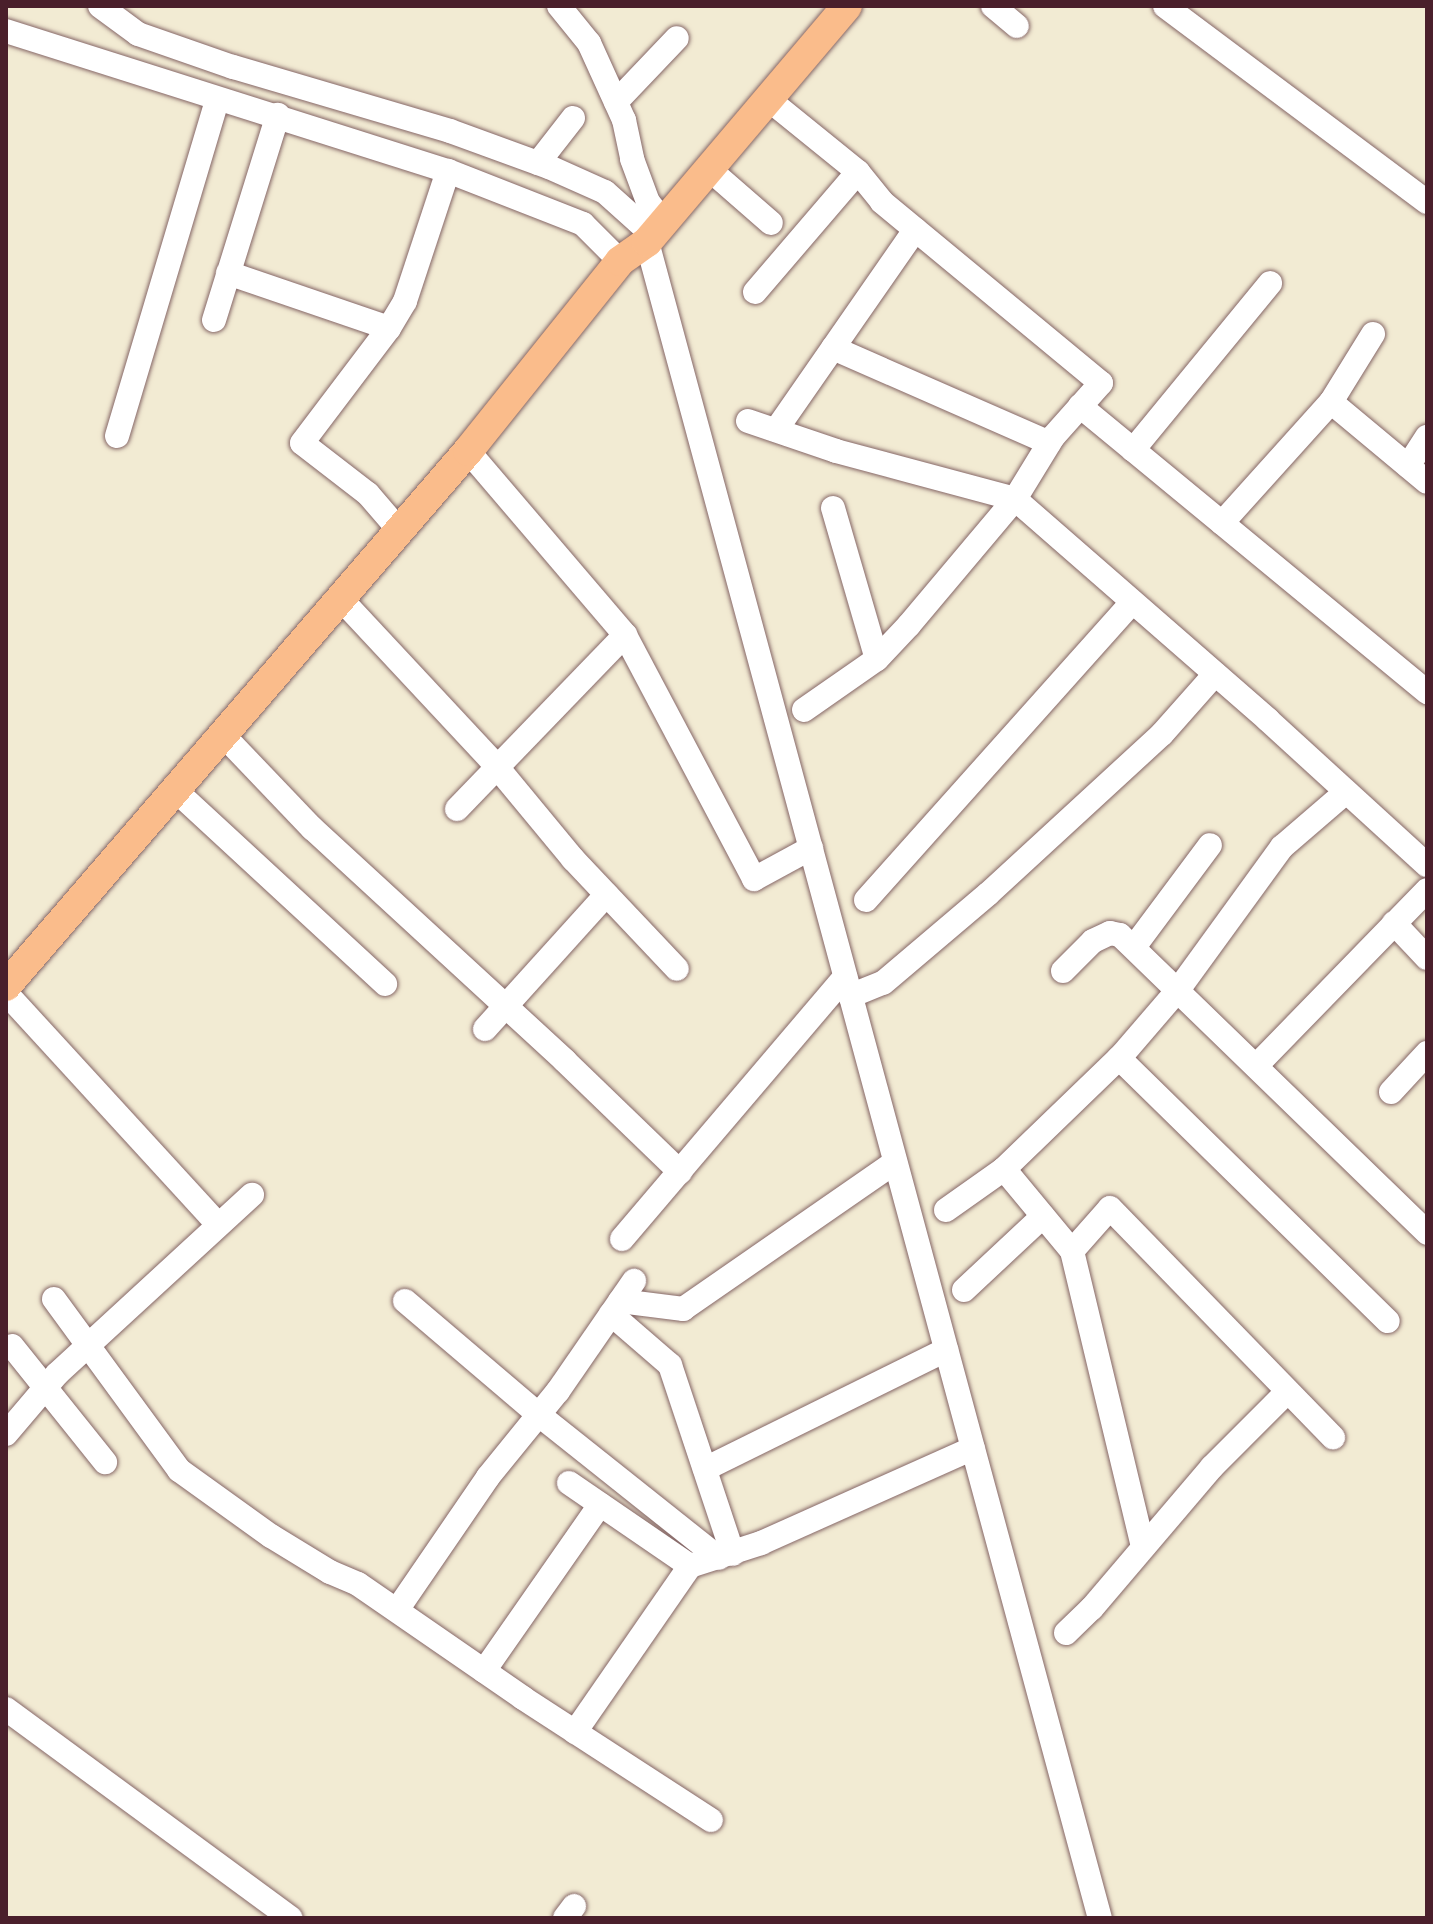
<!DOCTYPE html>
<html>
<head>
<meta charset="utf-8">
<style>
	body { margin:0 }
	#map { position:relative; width:1433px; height:1924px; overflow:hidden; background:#f2ebd3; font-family:Pangolin,sans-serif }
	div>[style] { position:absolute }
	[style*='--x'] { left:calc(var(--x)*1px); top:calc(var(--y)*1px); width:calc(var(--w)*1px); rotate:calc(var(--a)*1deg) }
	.roads { filter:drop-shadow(0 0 2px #856666) drop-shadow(0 0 2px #856666) }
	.minor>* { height:24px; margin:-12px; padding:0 12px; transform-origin:12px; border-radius:12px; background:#fff }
	.major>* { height:30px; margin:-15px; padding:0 15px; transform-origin:15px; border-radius:15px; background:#fabc8b }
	span { translate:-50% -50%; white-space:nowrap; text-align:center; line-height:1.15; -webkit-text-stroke:7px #fbf7ec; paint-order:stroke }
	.frame { position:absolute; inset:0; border:8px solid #4a1f2b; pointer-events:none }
</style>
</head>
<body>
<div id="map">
	<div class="roads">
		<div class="minor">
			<div style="--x:100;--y:6;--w:47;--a:36.4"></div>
			<div style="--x:138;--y:34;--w:101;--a:19.2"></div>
			<div style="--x:233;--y:67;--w:226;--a:16.4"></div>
			<div style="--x:450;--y:131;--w:105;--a:20"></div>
			<div style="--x:549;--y:167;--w:61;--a:24.1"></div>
			<div style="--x:605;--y:192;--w:64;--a:41.9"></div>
			<div style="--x:559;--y:6;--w:48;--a:51"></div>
			<div style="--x:589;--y:43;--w:85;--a:65.6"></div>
			<div style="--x:624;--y:120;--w:40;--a:78"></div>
			<div style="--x:632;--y:159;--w:46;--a:69.6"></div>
			<div style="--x:648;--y:202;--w:26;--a:51"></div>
			<div style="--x:993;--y:6;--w:31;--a:40"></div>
			<div style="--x:1165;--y:6;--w:327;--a:36.8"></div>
			<div style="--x:6;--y:31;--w:464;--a:17.6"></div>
			<div style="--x:448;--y:171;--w:145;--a:21.4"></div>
			<div style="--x:583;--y:224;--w:52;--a:45"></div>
			<div style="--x:768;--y:99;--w:116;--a:39"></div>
			<div style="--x:858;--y:172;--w:38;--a:51"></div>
			<div style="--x:882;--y:202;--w:284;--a:39.6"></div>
			<div style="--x:1101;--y:383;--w:72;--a:131.6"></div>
			<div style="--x:1053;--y:437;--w:73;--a:121.5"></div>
			<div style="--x:1015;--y:499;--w:165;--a:130.1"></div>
			<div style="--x:909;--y:625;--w:47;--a:133.3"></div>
			<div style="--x:877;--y:659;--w:89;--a:145.1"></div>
			<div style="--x:616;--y:102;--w:88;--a:-46.4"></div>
			<div style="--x:538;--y:163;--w:57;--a:-52.1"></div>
			<div style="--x:709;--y:169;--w:82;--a:41.1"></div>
			<div style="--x:647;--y:242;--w:1736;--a:74.88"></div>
			<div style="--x:228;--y:273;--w:170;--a:18.9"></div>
			<div style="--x:755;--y:292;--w:158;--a:-49.4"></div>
			<div style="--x:214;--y:320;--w:215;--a:-72.7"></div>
			<div style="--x:833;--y:348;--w:236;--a:23.7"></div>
			<div style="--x:1331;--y:402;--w:125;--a:39.8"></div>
			<div style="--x:1080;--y:406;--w:450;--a:39.5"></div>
			<div style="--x:748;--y:421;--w:93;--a:18.8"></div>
			<div style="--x:836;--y:451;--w:185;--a:15"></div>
			<div style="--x:1015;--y:499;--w:336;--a:41.1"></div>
			<div style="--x:1268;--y:720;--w:215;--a:42.4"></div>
			<div style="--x:776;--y:430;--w:244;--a:-55.2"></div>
			<div style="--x:117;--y:436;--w:351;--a:-73.4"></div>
			<div style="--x:1133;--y:450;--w:216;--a:-50.6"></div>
			<div style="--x:468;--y:451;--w:242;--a:49.5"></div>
			<div style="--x:625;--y:635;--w:276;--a:62.1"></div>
			<div style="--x:754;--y:879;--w:65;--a:-28.5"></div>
			<div style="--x:1408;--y:466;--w:35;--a:-57"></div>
			<div style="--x:833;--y:508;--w:157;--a:73.8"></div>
			<div style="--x:1222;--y:523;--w:163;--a:-48"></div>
			<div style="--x:1331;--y:402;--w:80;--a:-58.3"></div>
			<div style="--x:399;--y:530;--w:48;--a:-130.7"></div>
			<div style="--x:368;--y:494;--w:83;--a:-142.3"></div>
			<div style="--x:302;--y:443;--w:144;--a:-52.9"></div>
			<div style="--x:389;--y:328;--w:31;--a:-59"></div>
			<div style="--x:405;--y:301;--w:137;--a:-71.7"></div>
			<div style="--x:340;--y:598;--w:223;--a:47"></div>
			<div style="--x:492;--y:761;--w:127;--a:50.4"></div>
			<div style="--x:573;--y:859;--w:151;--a:46.6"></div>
			<div style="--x:223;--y:735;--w:129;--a:46.3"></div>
			<div style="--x:312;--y:828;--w:344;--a:42.6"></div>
			<div style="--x:565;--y:1061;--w:160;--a:44"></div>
			<div style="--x:175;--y:790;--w:286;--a:42.7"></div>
			<div style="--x:457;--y:809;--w:242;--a:-46"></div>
			<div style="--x:866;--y:900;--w:399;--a:-48.2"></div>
			<div style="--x:1394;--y:923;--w:48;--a:46.7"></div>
			<div style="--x:1134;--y:947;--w:127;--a:-53.3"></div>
			<div style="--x:1063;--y:971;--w:42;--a:-45"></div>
			<div style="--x:1093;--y:941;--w:19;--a:-25"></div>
			<div style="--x:1110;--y:933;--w:10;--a:11"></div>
			<div style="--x:1120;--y:935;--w:428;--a:44.1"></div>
			<div style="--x:6;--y:993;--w:314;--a:47.5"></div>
			<div style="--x:850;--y:996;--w:35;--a:-22"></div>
			<div style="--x:883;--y:983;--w:138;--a:-40.3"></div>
			<div style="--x:988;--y:894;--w:236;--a:-42.6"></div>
			<div style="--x:1162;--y:734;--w:80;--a:-48.5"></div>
			<div style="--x:485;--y:1029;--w:181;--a:-47.9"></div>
			<div style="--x:1119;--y:1058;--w:376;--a:44.4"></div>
			<div style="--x:1256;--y:1066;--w:245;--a:-45.8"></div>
			<div style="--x:1391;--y:1092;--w:53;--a:-47.3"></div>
			<div style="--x:1004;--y:1169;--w:107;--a:50.3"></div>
			<div style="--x:1072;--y:1251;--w:304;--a:76.5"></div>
			<div style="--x:946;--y:1210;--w:71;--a:-35.3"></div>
			<div style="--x:1004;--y:1169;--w:164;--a:-44"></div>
			<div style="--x:1122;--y:1055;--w:86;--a:-49.3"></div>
			<div style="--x:1178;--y:990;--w:177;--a:-54"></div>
			<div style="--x:1282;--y:847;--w:84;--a:-40.7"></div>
			<div style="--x:622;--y:1239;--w:344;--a:-49.6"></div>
			<div style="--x:1072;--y:1251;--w:57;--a:-48.5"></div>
			<div style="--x:1110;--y:1208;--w:320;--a:45.8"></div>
			<div style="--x:964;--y:1290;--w:108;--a:-43.1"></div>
			<div style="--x:54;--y:1299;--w:212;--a:53.8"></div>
			<div style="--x:179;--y:1470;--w:113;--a:35.7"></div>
			<div style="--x:271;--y:1536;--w:69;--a:31.4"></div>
			<div style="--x:330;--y:1572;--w:30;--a:23"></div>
			<div style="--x:358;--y:1584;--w:201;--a:34.6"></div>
			<div style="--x:523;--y:1698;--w:224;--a:33"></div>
			<div style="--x:405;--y:1301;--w:175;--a:40.4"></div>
			<div style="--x:538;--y:1414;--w:231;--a:38.5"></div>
			<div style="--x:620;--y:1301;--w:64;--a:7.2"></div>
			<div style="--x:683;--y:1309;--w:258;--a:-34.7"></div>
			<div style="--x:611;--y:1314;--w:78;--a:40.8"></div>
			<div style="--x:670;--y:1365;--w:199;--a:71.6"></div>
			<div style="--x:12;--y:1346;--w:149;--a:51.3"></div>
			<div style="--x:6;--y:1434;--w:79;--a:-49.6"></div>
			<div style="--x:57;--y:1374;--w:265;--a:-42.6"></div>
			<div style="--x:705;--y:1469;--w:269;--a:-26.3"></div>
			<div style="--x:569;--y:1483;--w:147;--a:34.4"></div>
			<div style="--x:397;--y:1610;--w:161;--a:-55.6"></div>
			<div style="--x:488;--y:1477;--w:111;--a:-50.9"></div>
			<div style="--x:558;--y:1391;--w:134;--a:-55.4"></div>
			<div style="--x:1066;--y:1633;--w:36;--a:-44"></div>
			<div style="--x:1092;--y:1608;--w:185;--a:-49.6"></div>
			<div style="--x:1212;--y:1467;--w:106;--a:-45"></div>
			<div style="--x:484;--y:1671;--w:203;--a:-55.1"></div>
			<div style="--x:6;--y:1709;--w:353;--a:36.3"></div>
			<div style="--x:575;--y:1732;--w:202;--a:-55.3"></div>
			<div style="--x:690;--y:1566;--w:75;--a:-17.9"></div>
			<div style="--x:761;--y:1543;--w:232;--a:-24.1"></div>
			<div style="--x:565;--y:1918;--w:15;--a:-53"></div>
		</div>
		<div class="major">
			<div style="--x:6;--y:986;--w:707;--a:-49.19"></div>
			<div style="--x:468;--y:451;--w:243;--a:-51.3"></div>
			<div style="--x:620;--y:261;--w:33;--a:-35"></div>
			<div style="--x:647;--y:242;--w:309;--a:-49.7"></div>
		</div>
	</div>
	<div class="frame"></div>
</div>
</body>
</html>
